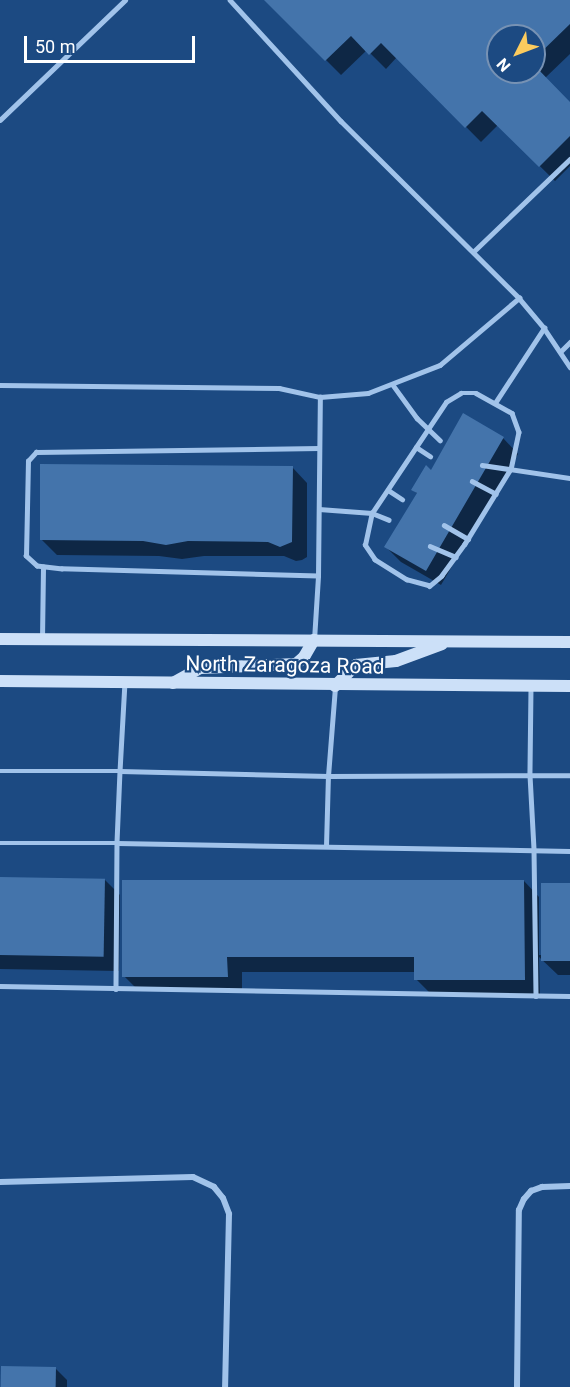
<!DOCTYPE html>
<html>
<head>
<meta charset="utf-8">
<style>
	body { margin:0 }
	#map { position:relative; width:570px; height:1387px; overflow:hidden; background:#1c4a82; font-family:Roboto,sans-serif }
	div>[style] { position:absolute }
	[style*='--x'] { left:calc(var(--x)*1px); top:calc(var(--y)*1px); width:calc(var(--w)*1px); rotate:calc(var(--a)*1deg) }
	.shadow>* { inset:0; background:#0007 }
	.building>* { inset:0; background:#4474ab; transform-origin:0 0 }
	.lane>* { height:4.5px; margin:-2.25px; padding:0 2.25px; transform-origin:2.25px; border-radius:2.25px; background:#a1c3ea }
	.street>* { height:6px; margin:-3px; padding:0 3px; transform-origin:3px; border-radius:3px; background:#a1c3ea }
	.secondary>* { height:12px; margin:-6px; padding:0 6px; transform-origin:6px; border-radius:6px; background:#cce0f8 }
	span { translate:-50% -50%; white-space:nowrap; text-align:center; line-height:1.15; -webkit-text-stroke:4.5px #1c4a82; paint-order:stroke }
	.street-label { font-size:21px; color:#fff }
	.north { position:absolute; left:486px; top:24px; width:60px; height:60px; box-sizing:border-box; background:#1c4a82; border:2px solid #7792b4; border-radius:50%; rotate:228deg; font-size:16px; font-weight:700; line-height:24px; text-align:center; color:#fff }
	.north::after { content:''; display:block; margin:auto; width:21px; height:27px; background:#fbcb5e; clip-path:polygon(50% 0,100% 100%,50% 72%,0 100%) }
	.scale { position:absolute; left:24px; top:36px; width:171px; height:27px; box-sizing:border-box; border:3px solid #fff; border-top:0; padding-left:8px; font-size:18px; line-height:21px; white-space:nowrap; color:#fff; -webkit-text-stroke:4px #1c4a82; paint-order:stroke }
</style>
</head>
<body>
<div id="map">
	<div class="shadow">
		<div style="clip-path:polygon(evenodd,266px 0,570px 0,570px 54px,545px 78px,570px 104px,570px 166px,555px 181px,498px 125px,481px 142px,397px 57px,386px 69px,367px 50px,341px 75px,266px 0,498px 36px,534px 36px,534px 72px,498px 72px,498px 36px)"></div>
		<div style="clip-path:polygon(503px 438px,518px 454px,441px 585px,401px 562px,386px 547px,418px 494px,413px 490px,431px 472px)"></div>
		<div style="clip-path:polygon(292px 467px,307px 483px,307px 557px,302px 560px,296px 561px,284px 556px,204px 556px,182px 559px,159px 556px,57px 555px,42px 540px)"></div>
		<div style="clip-path:polygon(0 879px,105px 880px,120px 895px,119px 971px,0 969px)"></div>
		<div style="clip-path:polygon(524px 881px,539px 897px,539px 955px,542px 955px,570px 885px,570px 975px,558px 975px,539px 957px,540px 994px,431px 994px,416px 979px,416px 972px,242px 972px,242px 991px,139px 991px,124px 976px)"></div>
		<div style="clip-path:polygon(55px 1368px,67px 1380px,67px 1387px,2px 1387px)"></div>
	</div>
	<div class="building">
		<div style="clip-path:polygon(264px 0,570px 0,570px 24px,534px 59px,534px 36px,498px 36px,498px 72px,534px 72px,534px 65px,570px 102px,570px 136px,539px 167px,482px 111px,465px 128px,381px 43px,369px 55px,351px 36px,325px 61px)"></div>
		<div style="clip-path:polygon(463px 413px,504px 437px,426px 571px,384px 547px,417px 493px,411px 490px,426px 465px,431px 470px)"></div>
		<div style="clip-path:polygon(40px 464px,293px 466px,292px 542px,280px 547px,268px 542px,188px 541px,166px 545px,143px 541px,40px 540px)"></div>
		<div style="left:0;top:877px;width:105px;height:78px;rotate:1deg"></div>
		<div style="clip-path:polygon(122px 880px,524px 880px,525px 980px,414px 980px,414px 957px,227px 957px,228px 977px,122px 977px)"></div>
		<div style="left:541px;top:883px;width:29px;height:78px"></div>
		<div style="left:1px;top:1366px;width:55px;height:21px;rotate:1deg"></div>
	</div>
	<div class="lane">
		<div style="--x:230;--y:0;--w:164;--a:47.5"></div>
		<div style="--x:341;--y:121;--w:251;--a:44.8"></div>
		<div style="--x:519;--y:298;--w:39;--a:50"></div>
		<div style="--x:544;--y:328;--w:47;--a:56.3"></div>
		<div style="--x:0;--y:120;--w:173;--a:-43.8"></div>
		<div style="--x:473;--y:252;--w:134;--a:-43.8"></div>
		<div style="--x:560;--y:352;--w:14;--a:-45"></div>
		<div style="--x:0;--y:385;--w:279;--a:0.6"></div>
		<div style="--x:279;--y:388;--w:42;--a:12.4"></div>
		<div style="--x:320;--y:397;--w:48;--a:-4.8"></div>
		<div style="--x:368;--y:393;--w:77;--a:-21.3"></div>
		<div style="--x:440;--y:365;--w:104;--a:-40.3"></div>
		<div style="--x:393;--y:385;--w:41;--a:54"></div>
		<div style="--x:417;--y:418;--w:32;--a:44"></div>
		<div style="--x:461;--y:393;--w:15;--a:0"></div>
		<div style="--x:476;--y:393;--w:41;--a:29.1"></div>
		<div style="--x:512;--y:413;--w:20;--a:70"></div>
		<div style="--x:519;--y:432;--w:38;--a:102"></div>
		<div style="--x:511;--y:469;--w:88;--a:121.5"></div>
		<div style="--x:465;--y:544;--w:39;--a:126"></div>
		<div style="--x:442;--y:576;--w:16;--a:140"></div>
		<div style="--x:430;--y:586;--w:24;--a:-165"></div>
		<div style="--x:407;--y:580;--w:38;--a:-148"></div>
		<div style="--x:375;--y:560;--w:18;--a:-124"></div>
		<div style="--x:365;--y:545;--w:33;--a:-78"></div>
		<div style="--x:372;--y:513;--w:133;--a:-56.3"></div>
		<div style="--x:446;--y:402;--w:17;--a:-31"></div>
		<div style="--x:495;--y:403;--w:90;--a:-56.8"></div>
		<div style="--x:416;--y:447;--w:17;--a:33"></div>
		<div style="--x:482;--y:465;--w:89;--a:8.4"></div>
		<div style="--x:472;--y:481;--w:27;--a:28"></div>
		<div style="--x:388;--y:490;--w:17;--a:33"></div>
		<div style="--x:319;--y:509;--w:53;--a:4.3"></div>
		<div style="--x:372;--y:513;--w:18;--a:22"></div>
		<div style="--x:444;--y:525;--w:28;--a:30"></div>
		<div style="--x:430;--y:546;--w:28;--a:23"></div>
		<div style="--x:318;--y:576;--w:256;--a:-178.4"></div>
		<div style="--x:62;--y:569;--w:25;--a:-173"></div>
		<div style="--x:37;--y:566;--w:15;--a:-138"></div>
		<div style="--x:26;--y:556;--w:95;--a:-88.8"></div>
		<div style="--x:28;--y:461;--w:12;--a:-48"></div>
		<div style="--x:36;--y:452;--w:283;--a:-0.8"></div>
		<div style="--x:42;--y:639;--w:72;--a:-89.2"></div>
		<div style="--x:314;--y:640;--w:64;--a:-86.4"></div>
		<div style="--x:318;--y:576;--w:179;--a:-89.4"></div>
		<div style="--x:125;--y:682;--w:89;--a:93.2"></div>
		<div style="--x:120;--y:771;--w:208;--a:1.4"></div>
		<div style="--x:328;--y:776;--w:242;--a:-0.2"></div>
		<div style="--x:531;--y:688;--w:87;--a:90.7"></div>
		<div style="--x:530;--y:775;--w:75;--a:86.9"></div>
		<div style="--x:534;--y:850;--w:146;--a:89.2"></div>
		<div style="--x:0;--y:771;--w:120;--a:0"></div>
		<div style="--x:120;--y:771;--w:72;--a:92.4"></div>
		<div style="--x:117;--y:843;--w:453;--a:1"></div>
		<div style="--x:0;--y:843;--w:117;--a:0"></div>
		<div style="--x:117;--y:843;--w:146;--a:90.4"></div>
		<div style="--x:326;--y:846;--w:70;--a:-88.4"></div>
		<div style="--x:328;--y:776;--w:88;--a:-85.5"></div>
		<div style="--x:0;--y:986;--w:570;--a:1.01"></div>
	</div>
	<div class="street">
		<div style="--x:0;--y:1182;--w:193;--a:-1.5"></div>
		<div style="--x:193;--y:1177;--w:23;--a:25"></div>
		<div style="--x:214;--y:1187;--w:14;--a:51"></div>
		<div style="--x:223;--y:1198;--w:17;--a:69"></div>
		<div style="--x:229;--y:1214;--w:173;--a:91.3"></div>
		<div style="--x:517;--y:1387;--w:177;--a:-89.4"></div>
		<div style="--x:519;--y:1210;--w:12;--a:-66"></div>
		<div style="--x:524;--y:1199;--w:11;--a:-49"></div>
		<div style="--x:531;--y:1191;--w:12;--a:-20"></div>
		<div style="--x:542;--y:1187;--w:28;--a:-2"></div>
	</div>
	<div class="secondary">
		<div style="--x:0;--y:639;--w:570;--a:0.3"></div>
		<div style="--x:0;--y:681;--w:570;--a:0.5"></div>
		<div style="--x:173;--y:683;--w:31;--a:-29"></div>
		<div style="--x:200;--y:668;--w:96;--a:-2.4"></div>
		<div style="--x:296;--y:664;--w:11;--a:-41"></div>
		<div style="--x:304;--y:657;--w:20;--a:-60"></div>
		<div style="--x:335;--y:686;--w:30;--a:-45"></div>
		<div style="--x:356;--y:665;--w:40;--a:-5.7"></div>
		<div style="--x:396;--y:661;--w:49;--a:-20.3"></div>
	</div>
	<div class="street-label">
		<span style="left:285px;top:665px;rotate:1deg">North Zaragoza Road</span>
	</div>
	<div class="north">N</div>
	<div class="scale">50 m</div>
</div>
</body>
</html>
